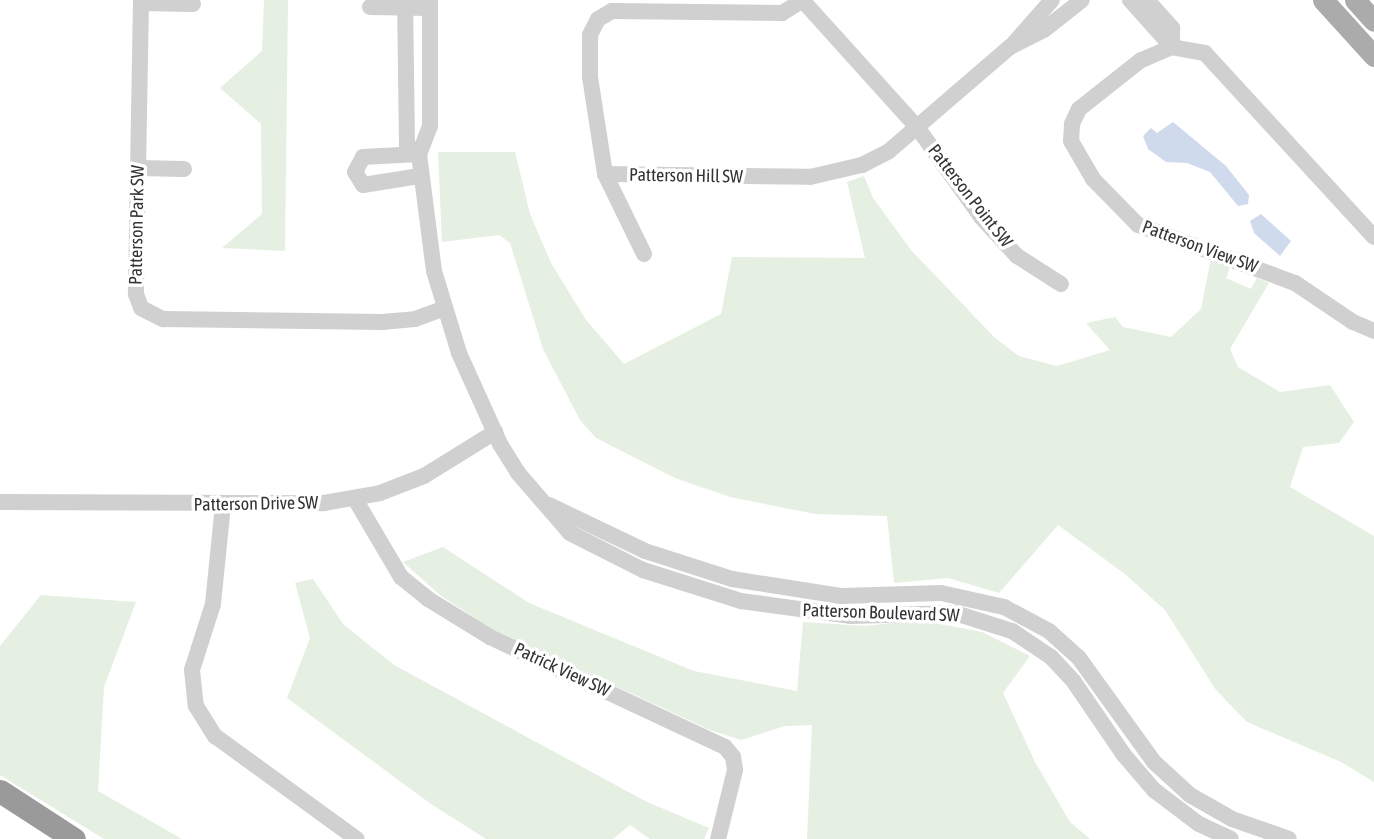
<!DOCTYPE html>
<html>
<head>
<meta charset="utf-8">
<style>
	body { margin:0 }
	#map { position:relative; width:1374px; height:839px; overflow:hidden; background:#fff; font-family:"Asap Condensed",sans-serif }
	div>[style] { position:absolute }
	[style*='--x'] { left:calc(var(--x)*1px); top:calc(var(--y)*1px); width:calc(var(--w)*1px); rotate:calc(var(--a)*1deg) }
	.green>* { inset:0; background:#e5efe2 }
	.water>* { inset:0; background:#cfdaed }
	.minor>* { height:16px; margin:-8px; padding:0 8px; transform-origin:8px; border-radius:8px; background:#d0d0d0 }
	.major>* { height:21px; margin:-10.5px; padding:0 10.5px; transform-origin:10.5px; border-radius:10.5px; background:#ababab }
	.highway>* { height:23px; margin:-11.5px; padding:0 11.5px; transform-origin:11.5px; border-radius:11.5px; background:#9a9a9a }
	span { translate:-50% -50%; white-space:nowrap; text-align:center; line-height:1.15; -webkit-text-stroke:7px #fff; paint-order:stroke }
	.street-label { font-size:18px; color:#333 }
</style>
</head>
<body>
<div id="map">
	<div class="green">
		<div style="clip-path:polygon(264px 0,288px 0,285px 251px,222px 248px,262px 214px,261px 124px,220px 88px,262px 51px)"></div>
		<div style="clip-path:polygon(438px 152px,515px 152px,530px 214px,551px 263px,586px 320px,624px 364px,721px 314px,732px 257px,865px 258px,847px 182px,864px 176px,873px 198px,911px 250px,995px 338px,1019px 356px,1057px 366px,1110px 350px,1086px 323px,1115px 317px,1123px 327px,1171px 337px,1201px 309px,1211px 258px,1230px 267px,1226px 278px,1251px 289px,1257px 278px,1269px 283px,1230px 349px,1238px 367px,1280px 392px,1330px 385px,1354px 422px,1339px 443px,1303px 447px,1290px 487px,1374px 536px,1374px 782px,1341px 762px,1247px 722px,1216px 690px,1165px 610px,1125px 574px,1058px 525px,999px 593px,948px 578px,894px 583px,887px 516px,815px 514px,730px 497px,675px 478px,596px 438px,580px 420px,543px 349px,510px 243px,499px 235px,442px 242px)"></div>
		<div style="clip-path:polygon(443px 547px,529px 603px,694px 671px,797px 691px,803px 622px,865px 626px,920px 620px,982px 632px,1030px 656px,1003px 693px,1035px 762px,1070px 822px,1090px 839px,807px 839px,812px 725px,785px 726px,741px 740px,710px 730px,490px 628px,440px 595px,403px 562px)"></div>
		<div style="clip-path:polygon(313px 579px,343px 624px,394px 665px,647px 802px,709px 828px,704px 839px,650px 839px,630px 825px,613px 839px,486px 839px,431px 804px,287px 698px,310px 638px,295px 583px)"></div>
		<div style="clip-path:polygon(41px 595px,136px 602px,104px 687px,98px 791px,182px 839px,104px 839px,0 775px,0 646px)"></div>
	</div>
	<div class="water">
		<div style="clip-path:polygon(1173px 122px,1226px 166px,1249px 195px,1248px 204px,1238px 206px,1210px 172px,1187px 163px,1166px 162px,1148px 149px,1143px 136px,1151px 128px,1157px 133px)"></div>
		<div style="clip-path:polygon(1261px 214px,1291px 241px,1280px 256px,1254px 233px,1250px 221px)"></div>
	</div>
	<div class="minor">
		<div style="--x:141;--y:0;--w:294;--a:91"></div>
		<div style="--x:136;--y:294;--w:15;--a:70"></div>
		<div style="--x:141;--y:308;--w:25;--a:27"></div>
		<div style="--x:163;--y:319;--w:219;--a:0.8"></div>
		<div style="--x:382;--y:322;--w:33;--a:-5"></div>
		<div style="--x:415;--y:319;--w:32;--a:-20"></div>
		<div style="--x:405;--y:0;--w:145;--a:89.2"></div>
		<div style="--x:407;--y:145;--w:15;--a:37"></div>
		<div style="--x:430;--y:0;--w:126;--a:90"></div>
		<div style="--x:430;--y:126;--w:30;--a:111"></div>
		<div style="--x:419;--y:154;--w:118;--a:82.7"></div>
		<div style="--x:434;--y:271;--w:86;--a:73"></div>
		<div style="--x:459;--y:353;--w:100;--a:65.7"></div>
		<div style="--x:500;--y:444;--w:34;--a:58"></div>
		<div style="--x:518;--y:473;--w:79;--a:49.1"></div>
		<div style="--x:570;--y:533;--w:82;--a:26.9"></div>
		<div style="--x:643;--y:570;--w:103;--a:17.6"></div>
		<div style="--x:741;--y:601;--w:110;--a:7.8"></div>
		<div style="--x:850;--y:616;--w:105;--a:-1.6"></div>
		<div style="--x:955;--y:613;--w:60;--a:17.5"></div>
		<div style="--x:1012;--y:631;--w:47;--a:33.7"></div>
		<div style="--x:1051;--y:657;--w:34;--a:47"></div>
		<div style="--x:1074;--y:682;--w:88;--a:55.6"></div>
		<div style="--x:1124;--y:755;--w:46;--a:49.4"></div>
		<div style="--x:1154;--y:790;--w:56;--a:37.1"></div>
		<div style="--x:1199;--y:824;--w:35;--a:25"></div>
		<div style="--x:803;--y:0;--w:25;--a:148"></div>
		<div style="--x:782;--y:13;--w:170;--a:-179.3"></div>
		<div style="--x:612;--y:11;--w:16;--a:150"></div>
		<div style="--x:598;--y:19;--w:18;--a:117"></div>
		<div style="--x:590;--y:35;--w:42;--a:90"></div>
		<div style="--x:590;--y:77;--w:98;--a:81.2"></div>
		<div style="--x:605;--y:174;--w:205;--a:0.8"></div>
		<div style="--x:810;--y:177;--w:53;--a:-13"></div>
		<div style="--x:862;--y:165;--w:30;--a:-27"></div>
		<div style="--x:889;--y:151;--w:160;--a:-40.7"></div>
		<div style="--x:1010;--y:47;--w:38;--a:-27"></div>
		<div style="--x:1044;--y:30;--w:48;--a:-38.3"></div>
		<div style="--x:1130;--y:0;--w:63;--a:48.2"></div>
		<div style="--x:1147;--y:0;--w:38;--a:48"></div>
		<div style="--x:1172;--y:28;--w:19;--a:90"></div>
		<div style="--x:803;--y:1;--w:170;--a:47.9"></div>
		<div style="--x:917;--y:127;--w:112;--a:54.5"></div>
		<div style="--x:982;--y:218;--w:52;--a:47.4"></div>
		<div style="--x:1017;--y:256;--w:52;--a:32.5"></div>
		<div style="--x:141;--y:3;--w:52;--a:1.1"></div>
		<div style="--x:370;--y:7;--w:60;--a:1"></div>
		<div style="--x:1014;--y:43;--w:57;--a:-48.5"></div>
		<div style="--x:419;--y:154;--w:56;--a:176.9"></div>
		<div style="--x:363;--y:157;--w:17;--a:118"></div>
		<div style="--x:355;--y:172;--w:15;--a:58"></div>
		<div style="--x:363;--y:185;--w:58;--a:-9"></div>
		<div style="--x:138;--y:168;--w:46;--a:1.2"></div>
		<div style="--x:605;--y:174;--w:89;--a:64"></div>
		<div style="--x:1374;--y:237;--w:250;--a:-132.6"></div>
		<div style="--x:1205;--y:53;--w:34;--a:-170"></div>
		<div style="--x:1172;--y:47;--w:34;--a:157"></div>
		<div style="--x:1141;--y:60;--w:79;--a:141.7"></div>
		<div style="--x:1079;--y:109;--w:17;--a:115"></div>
		<div style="--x:1072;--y:124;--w:17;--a:93"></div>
		<div style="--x:1071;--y:141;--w:44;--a:59.9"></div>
		<div style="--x:1093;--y:179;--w:64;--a:45.6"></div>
		<div style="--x:1138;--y:225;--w:167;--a:20.3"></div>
		<div style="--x:1295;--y:283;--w:70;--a:33.9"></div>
		<div style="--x:1353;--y:322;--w:23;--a:23"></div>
		<div style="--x:355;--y:499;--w:91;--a:59.5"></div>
		<div style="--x:401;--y:577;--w:35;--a:39"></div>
		<div style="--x:428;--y:599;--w:73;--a:31.5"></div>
		<div style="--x:490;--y:637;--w:259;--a:25.1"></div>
		<div style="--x:725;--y:747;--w:13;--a:51"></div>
		<div style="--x:733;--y:757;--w:13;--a:81"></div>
		<div style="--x:735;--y:770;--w:71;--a:103.8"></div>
		<div style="--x:0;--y:502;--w:324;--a:0.2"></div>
		<div style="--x:324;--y:503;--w:57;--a:-10.1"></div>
		<div style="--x:380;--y:493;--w:47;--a:-21.1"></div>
		<div style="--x:424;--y:476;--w:84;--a:-31.8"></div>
		<div style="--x:223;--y:505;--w:100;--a:95.8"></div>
		<div style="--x:213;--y:604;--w:69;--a:107.7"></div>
		<div style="--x:192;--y:670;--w:36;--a:84"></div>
		<div style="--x:196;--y:706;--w:36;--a:58"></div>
		<div style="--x:215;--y:736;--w:175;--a:36"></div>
		<div style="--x:549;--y:505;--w:106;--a:25.6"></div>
		<div style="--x:645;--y:551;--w:91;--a:17.8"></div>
		<div style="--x:732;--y:579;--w:110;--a:8.9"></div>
		<div style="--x:841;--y:596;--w:100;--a:-1.7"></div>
		<div style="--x:941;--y:593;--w:65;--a:12.5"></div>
		<div style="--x:1004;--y:607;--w:51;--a:28.1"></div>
		<div style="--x:1049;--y:631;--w:40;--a:42"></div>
		<div style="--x:1079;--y:658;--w:128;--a:54.2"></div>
		<div style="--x:1154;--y:762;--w:49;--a:42.5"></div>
		<div style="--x:1190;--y:795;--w:48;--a:29.7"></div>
		<div style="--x:1232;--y:819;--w:60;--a:19.3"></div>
	</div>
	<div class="major">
		<div style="--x:1323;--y:0;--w:76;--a:47.7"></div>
		<div style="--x:1355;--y:0;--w:28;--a:48"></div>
	</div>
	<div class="highway">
		<div style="--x:0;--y:791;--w:88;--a:33"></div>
	</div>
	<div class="street-label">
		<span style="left:686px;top:176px;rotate:1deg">Patterson Hill SW</span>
		<span style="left:970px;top:196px;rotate:52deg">Patterson Point SW</span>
		<span style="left:137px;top:225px;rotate:-89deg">Patterson Park SW</span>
		<span style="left:1200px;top:247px;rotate:20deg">Patterson View SW</span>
		<span style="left:256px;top:504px;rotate:-1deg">Patterson Drive SW</span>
		<span style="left:881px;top:613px;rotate:2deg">Patterson Boulevard SW</span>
		<span style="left:562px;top:670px;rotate:25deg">Patrick View SW</span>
	</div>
</div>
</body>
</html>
